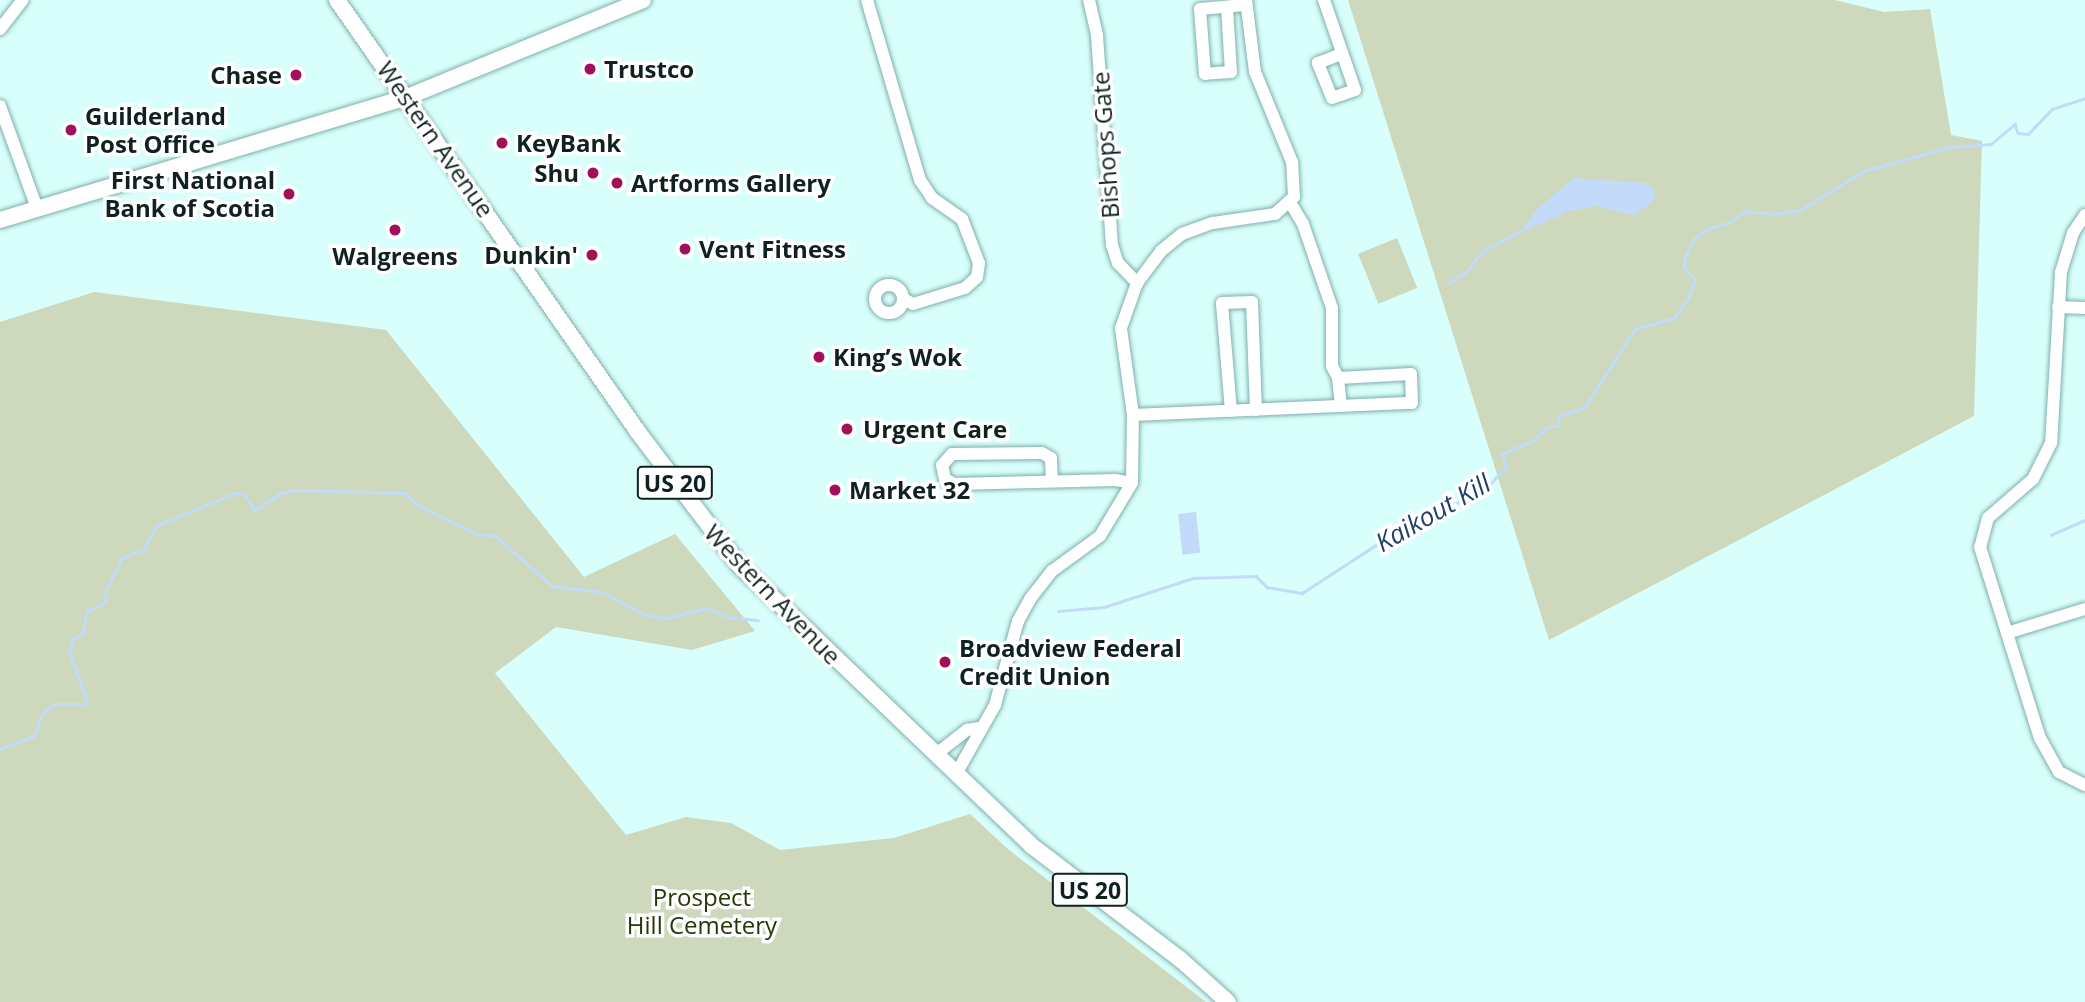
<!DOCTYPE html>
<html>
<head>
<meta charset="utf-8">
<style>
	body { margin:0 }
	#map { position:relative; width:2085px; height:1002px; overflow:hidden; background:#d8fffb; font-family:"Open Sans",sans-serif }
	div>[style] { position:absolute }
	[style*='--x'] { left:calc(var(--x)*1px); top:calc(var(--y)*1px); width:calc(var(--w)*1px); rotate:calc(var(--a)*1deg) }
	.green>* { inset:0; background:#ced8bc; transform-origin:0 0 }
	.water>* { inset:0; background:#c3dafa; transform-origin:0 0 }
	.stream>* { height:2.5px; margin:-1.25px; padding:0 1.25px; transform-origin:1.25px; border-radius:1.25px; background:#c3dafa }
	.roads { filter:drop-shadow(0 0 2px #80afab) drop-shadow(0 0 2px #80afab) }
	.minor>* { height:12px; margin:-6px; padding:0 6px; transform-origin:6px; border-radius:6px; background:#fff }
	.minor>.ring { margin:-6px; padding:0; box-sizing:content-box; background:none; border:12px solid #fff; border-radius:50% }
	.major>* { height:16px; margin:-8px; padding:0 8px; transform-origin:8px; border-radius:8px; background:#fff }
	.dots>* { width:19px; height:19px; translate:-50% -50%; box-sizing:border-box; border:4px solid #fff; border-radius:50% }
	span { translate:-50% -50%; white-space:nowrap; text-align:center; line-height:1.15; -webkit-text-stroke:7px #fff; paint-order:stroke }
	.shield-label span { padding:2px 5px; background:#fff; border:2px solid; border-radius:5px; -webkit-text-stroke-width:0 }
	.shield-label { font-size:23px; color:#0f2120; font-weight:700 }
	.poi-label { font-size:24px; color:#0f2120; font-weight:700 }
	.left { translate:0 -50%; text-align:left }
	.right { translate:-100% -50%; text-align:right }
	.street-label { font-size:24px; color:#0f2120 }
	.park-label { font-size:24px; color:#293409 }
	.water-label { font-size:26px; color:#213f69; font-style:italic }
</style>
</head>
<body>
<div id="map">
	<div class="green">
		<div style="clip-path:polygon(1348px 0,1835px 0,1884px 12px,1930px 9px,1951px 135px,1982px 141px,1974px 416px,1549px 640px)"></div>
		<div style="left:1397px;top:238px;width:54px;height:42px;rotate:68deg"></div>
		<div style="clip-path:polygon(94px 292px,386px 330px,584px 577px,675px 534px,755px 631px,692px 650px,556px 627px,495px 673px,626px 835px,686px 817px,731px 823px,780px 850px,894px 838px,970px 814px,1009px 850px,1206px 1002px,0 1002px,0 322px)"></div>
	</div>
	<div class="water">
		<div style="clip-path:polygon(1574px 178px,1647px 183px,1656px 193px,1653px 202px,1634px 215px,1596px 206px,1569px 211px,1520px 233px,1537px 209px)"></div>
		<div style="left:1196px;top:512px;width:41px;height:18px;rotate:84deg"></div>
	</div>
	<div class="stream">
		<div style="--x:1448;--y:283;--w:21;--a:-31"></div>
		<div style="--x:1466;--y:272;--w:27;--a:-51"></div>
		<div style="--x:1483;--y:251;--w:43;--a:-27.8"></div>
		<div style="--x:2051;--y:535;--w:37;--a:-24"></div>
		<div style="--x:1058;--y:611;--w:46;--a:-5"></div>
		<div style="--x:1104;--y:607;--w:94;--a:-18"></div>
		<div style="--x:1193;--y:578;--w:63;--a:-1.8"></div>
		<div style="--x:1256;--y:576;--w:16;--a:45"></div>
		<div style="--x:1267;--y:587;--w:36;--a:10"></div>
		<div style="--x:1302;--y:593;--w:147;--a:-33"></div>
		<div style="--x:1425;--y:513;--w:23;--a:-13"></div>
		<div style="--x:1447;--y:508;--w:44;--a:-27.1"></div>
		<div style="--x:1486;--y:488;--w:29;--a:-46"></div>
		<div style="--x:1506;--y:467;--w:14;--a:-107"></div>
		<div style="--x:1502;--y:454;--w:35;--a:-24"></div>
		<div style="--x:1534;--y:440;--w:18;--a:-45"></div>
		<div style="--x:1547;--y:427;--w:10;--a:0"></div>
		<div style="--x:1557;--y:427;--w:11;--a:-80"></div>
		<div style="--x:1559;--y:416;--w:26;--a:-18"></div>
		<div style="--x:1584;--y:408;--w:94;--a:-57.2"></div>
		<div style="--x:1635;--y:329;--w:41;--a:-15.8"></div>
		<div style="--x:1674;--y:318;--w:24;--a:-54"></div>
		<div style="--x:1688;--y:299;--w:20;--a:-70"></div>
		<div style="--x:1695;--y:280;--w:16;--a:-133"></div>
		<div style="--x:1684;--y:268;--w:11;--a:-85"></div>
		<div style="--x:1685;--y:257;--w:20;--a:-63"></div>
		<div style="--x:1694;--y:239;--w:16;--a:-38"></div>
		<div style="--x:1707;--y:229;--w:24;--a:-17"></div>
		<div style="--x:1730;--y:222;--w:19;--a:-35"></div>
		<div style="--x:1746;--y:211;--w:27;--a:6"></div>
		<div style="--x:1773;--y:214;--w:27;--a:-8"></div>
		<div style="--x:1800;--y:210;--w:75;--a:-31.4"></div>
		<div style="--x:1864;--y:171;--w:89;--a:-15.6"></div>
		<div style="--x:1950;--y:147;--w:41;--a:-4.2"></div>
		<div style="--x:1991;--y:144;--w:31;--a:-40"></div>
		<div style="--x:2015;--y:124;--w:9;--a:72"></div>
		<div style="--x:2018;--y:133;--w:10;--a:6"></div>
		<div style="--x:2028;--y:134;--w:35;--a:-46"></div>
		<div style="--x:2052;--y:109;--w:35;--a:-18"></div>
		<div style="--x:0;--y:749;--w:36;--a:-21"></div>
		<div style="--x:34;--y:736;--w:23;--a:-70"></div>
		<div style="--x:42;--y:714;--w:16;--a:-40"></div>
		<div style="--x:54;--y:704;--w:34;--a:0"></div>
		<div style="--x:88;--y:704;--w:56;--a:-109.7"></div>
		<div style="--x:69;--y:651;--w:14;--a:-69"></div>
		<div style="--x:74;--y:638;--w:10;--a:-29"></div>
		<div style="--x:83;--y:633;--w:22;--a:-80"></div>
		<div style="--x:87;--y:611;--w:20;--a:-24"></div>
		<div style="--x:105;--y:603;--w:14;--a:-86"></div>
		<div style="--x:106;--y:589;--w:35;--a:-63"></div>
		<div style="--x:122;--y:558;--w:24;--a:-22"></div>
		<div style="--x:144;--y:549;--w:26;--a:-62"></div>
		<div style="--x:156;--y:526;--w:86;--a:-22.7"></div>
		<div style="--x:235;--y:493;--w:9;--a:6"></div>
		<div style="--x:244;--y:494;--w:19;--a:55"></div>
		<div style="--x:255;--y:510;--w:31;--a:-33"></div>
		<div style="--x:281;--y:493;--w:14;--a:-12"></div>
		<div style="--x:295;--y:490;--w:109;--a:1.6"></div>
		<div style="--x:404;--y:493;--w:22;--a:39"></div>
		<div style="--x:421;--y:507;--w:62;--a:25.7"></div>
		<div style="--x:477;--y:534;--w:19;--a:6"></div>
		<div style="--x:496;--y:536;--w:75;--a:41.8"></div>
		<div style="--x:552;--y:586;--w:51;--a:6.7"></div>
		<div style="--x:603;--y:592;--w:48;--a:28.7"></div>
		<div style="--x:645;--y:615;--w:22;--a:8"></div>
		<div style="--x:667;--y:618;--w:40;--a:-14.4"></div>
		<div style="--x:706;--y:608;--w:24;--a:22"></div>
		<div style="--x:728;--y:617;--w:30;--a:6"></div>
	</div>
	<div class="roads">
		<div class="minor">
			<div style="--x:867;--y:0;--w:188;--a:73.6"></div>
			<div style="--x:920;--y:180;--w:22;--a:56"></div>
			<div style="--x:932;--y:198;--w:37;--a:35"></div>
			<div style="--x:962;--y:219;--w:47;--a:68.9"></div>
			<div style="--x:979;--y:263;--w:14;--a:98"></div>
			<div style="--x:977;--y:277;--w:16;--a:137"></div>
			<div style="--x:965;--y:288;--w:54;--a:162.9"></div>
			<div style="--x:913;--y:304;--w:10;--a:-151"></div>
			<div style="--x:1089;--y:0;--w:37;--a:77"></div>
			<div style="--x:1097;--y:36;--w:210;--a:85.9"></div>
			<div style="--x:1112;--y:245;--w:19;--a:72"></div>
			<div style="--x:1118;--y:263;--w:28;--a:46"></div>
			<div style="--x:1324;--y:0;--w:95;--a:71"></div>
			<div style="--x:1355;--y:90;--w:24;--a:161"></div>
			<div style="--x:1332;--y:98;--w:38;--a:-112"></div>
			<div style="--x:1318;--y:63;--w:26;--a:-21"></div>
			<div style="--x:1227;--y:7;--w:65;--a:86.5"></div>
			<div style="--x:1231;--y:72;--w:26;--a:176"></div>
			<div style="--x:1205;--y:74;--w:65;--a:-94.4"></div>
			<div style="--x:1200;--y:9;--w:45;--a:-5.1"></div>
			<div style="--x:0;--y:29;--w:37;--a:-52"></div>
			<div style="--x:0;--y:106;--w:109;--a:70.1"></div>
			<div style="--x:1291;--y:204;--w:23;--a:59"></div>
			<div style="--x:1303;--y:224;--w:89;--a:71"></div>
			<div style="--x:1332;--y:308;--w:58;--a:90"></div>
			<div style="--x:1332;--y:366;--w:13;--a:63"></div>
			<div style="--x:2085;--y:215;--w:22;--a:124"></div>
			<div style="--x:2073;--y:233;--w:41;--a:107.1"></div>
			<div style="--x:2061;--y:272;--w:171;--a:93.3"></div>
			<div style="--x:2051;--y:443;--w:40;--a:116.6"></div>
			<div style="--x:2033;--y:479;--w:60;--a:139.1"></div>
			<div style="--x:1988;--y:518;--w:30;--a:105"></div>
			<div style="--x:1980;--y:547;--w:200;--a:72.6"></div>
			<div style="--x:2040;--y:738;--w:39;--a:61"></div>
			<div style="--x:2059;--y:772;--w:29;--a:27"></div>
			<div class="ring" style="left:875px;top:285px;width:16px;height:16px"></div>
			<div style="--x:2058;--y:307;--w:27;--a:2"></div>
			<div style="--x:1231;--y:411;--w:108;--a:-94.8"></div>
			<div style="--x:1222;--y:303;--w:30;--a:-2"></div>
			<div style="--x:1252;--y:302;--w:108;--a:87.9"></div>
			<div style="--x:1133;--y:415;--w:279;--a:-2.5"></div>
			<div style="--x:1412;--y:403;--w:29;--a:-92"></div>
			<div style="--x:1411;--y:374;--w:73;--a:176.9"></div>
			<div style="--x:1338;--y:378;--w:28;--a:84"></div>
			<div style="--x:1052;--y:480;--w:22;--a:-93"></div>
			<div style="--x:1051;--y:458;--w:10;--a:-151"></div>
			<div style="--x:1042;--y:453;--w:90;--a:179.4"></div>
			<div style="--x:952;--y:454;--w:15;--a:132"></div>
			<div style="--x:942;--y:465;--w:14;--a:78"></div>
			<div style="--x:945;--y:479;--w:10;--a:29"></div>
			<div style="--x:954;--y:484;--w:161;--a:-1.4"></div>
			<div style="--x:1115;--y:480;--w:17;--a:10"></div>
			<div style="--x:2007;--y:633;--w:82;--a:-17.1"></div>
			<div style="--x:935;--y:755;--w:41;--a:-38"></div>
			<div style="--x:967;--y:730;--w:11;--a:-10"></div>
			<div style="--x:956;--y:774;--w:79;--a:-60.5"></div>
			<div style="--x:995;--y:705;--w:87;--a:-74.7"></div>
			<div style="--x:1018;--y:621;--w:25;--a:-61"></div>
			<div style="--x:1030;--y:599;--w:36;--a:-52"></div>
			<div style="--x:1052;--y:571;--w:59;--a:-36.1"></div>
			<div style="--x:1100;--y:536;--w:62;--a:-58.9"></div>
			<div style="--x:1132;--y:483;--w:68;--a:-89.2"></div>
			<div style="--x:1133;--y:415;--w:88;--a:-97.9"></div>
			<div style="--x:1121;--y:328;--w:48;--a:-70.4"></div>
			<div style="--x:1137;--y:283;--w:40;--a:-53"></div>
			<div style="--x:1161;--y:251;--w:27;--a:-39"></div>
			<div style="--x:1182;--y:234;--w:33;--a:-20"></div>
			<div style="--x:1213;--y:223;--w:63;--a:-8.3"></div>
			<div style="--x:1275;--y:214;--w:25;--a:-42"></div>
			<div style="--x:1294;--y:197;--w:35;--a:-93"></div>
			<div style="--x:1292;--y:162;--w:97;--a:-112.3"></div>
			<div style="--x:1255;--y:72;--w:73;--a:-97.1"></div>
		</div>
		<div class="major">
			<div style="--x:337;--y:0;--w:527;--a:55.13"></div>
			<div style="--x:638;--y:432;--w:167;--a:52.8"></div>
			<div style="--x:739;--y:565;--w:406;--a:43.8"></div>
			<div style="--x:1032;--y:846;--w:186;--a:37.4"></div>
			<div style="--x:1180;--y:959;--w:64;--a:41.9"></div>
			<div style="--x:0;--y:220;--w:425;--a:-16.8"></div>
			<div style="--x:407;--y:97;--w:255;--a:-22.3"></div>
		</div>
	</div>
	<div class="dots">
		<div style="left:590px;top:69px;background:#a0115a"></div>
		<div style="left:296px;top:75px;background:#a0115a"></div>
		<div style="left:71px;top:130px;background:#a0115a"></div>
		<div style="left:502px;top:143px;background:#a0115a"></div>
		<div style="left:593px;top:173px;background:#a0115a"></div>
		<div style="left:617px;top:183px;background:#a0115a"></div>
		<div style="left:289px;top:194px;background:#a0115a"></div>
		<div style="left:395px;top:230px;background:#a0115a"></div>
		<div style="left:685px;top:249px;background:#a0115a"></div>
		<div style="left:592px;top:255px;background:#a0115a"></div>
		<div style="left:819px;top:357px;background:#a0115a"></div>
		<div style="left:847px;top:429px;background:#a0115a"></div>
		<div style="left:835px;top:490px;background:#a0115a"></div>
		<div style="left:945px;top:662px;background:#a0115a"></div>
	</div>
	<div class="shield-label">
		<span style="left:675px;top:483px">US 20</span>
		<span style="left:1090px;top:890px">US 20</span>
	</div>
	<div class="poi-label">
		<span class="left" style="left:604px;top:69px">Trustco</span>
		<span class="right" style="left:282px;top:75px">Chase</span>
		<span class="left" style="left:85px;top:130px">Guilderland<br>Post Office</span>
		<span class="left" style="left:516px;top:143px">KeyBank</span>
		<span class="right" style="left:579px;top:173px">Shu</span>
		<span class="right" style="left:275px;top:194px">First National<br>Bank of Scotia</span>
		<span class="left" style="left:631px;top:183px">Artforms Gallery</span>
		<span class="left" style="left:699px;top:249px">Vent Fitness</span>
		<span class="right" style="left:578px;top:255px">Dunkin'</span>
		<span style="left:395px;top:256px">Walgreens</span>
		<span class="left" style="left:833px;top:357px">King’s Wok</span>
		<span class="left" style="left:863px;top:429px">Urgent Care</span>
		<span class="left" style="left:849px;top:490px">Market 32</span>
		<span class="left" style="left:959px;top:662px">Broadview Federal<br>Credit Union</span>
	</div>
	<div class="street-label">
		<span style="left:436px;top:139px;rotate:55deg">Western Avenue</span>
		<span style="left:1105px;top:145px;rotate:-94deg">Bishops Gate</span>
		<span style="left:773px;top:594px;rotate:46deg">Western Avenue</span>
	</div>
	<div class="park-label">
		<span style="left:702px;top:911px">Prospect<br>Hill Cemetery</span>
	</div>
	<div class="water-label">
		<span style="left:1433px;top:513px;rotate:-30deg">Kaikout Kill</span>
	</div>
</div>
</body>
</html>
